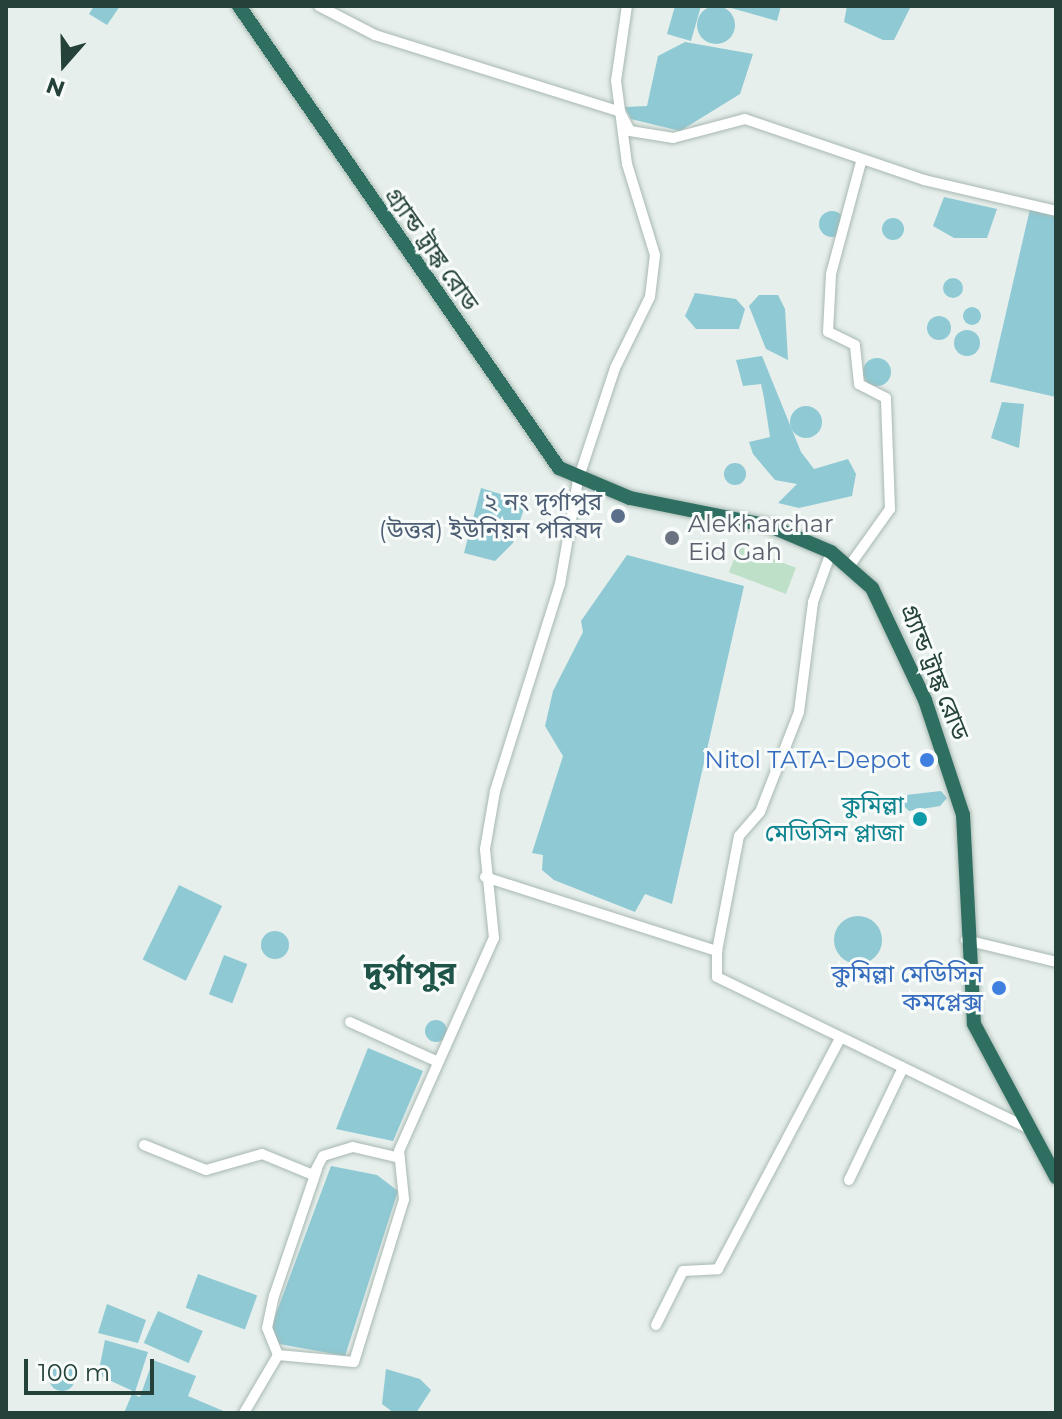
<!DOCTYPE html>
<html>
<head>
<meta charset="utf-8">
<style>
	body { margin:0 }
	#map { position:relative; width:1062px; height:1419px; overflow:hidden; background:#e6efeb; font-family:Montserrat,"Noto Sans Bengali",sans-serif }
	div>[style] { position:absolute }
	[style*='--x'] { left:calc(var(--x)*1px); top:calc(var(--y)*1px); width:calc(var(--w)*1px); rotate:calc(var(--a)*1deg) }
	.green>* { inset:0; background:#bfe0c8; transform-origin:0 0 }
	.water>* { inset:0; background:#8ec9d4; transform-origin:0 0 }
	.round { border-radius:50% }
	.roads { filter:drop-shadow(0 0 2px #a8b8b2) drop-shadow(0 0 2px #a8b8b2) }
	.minor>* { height:10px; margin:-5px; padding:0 5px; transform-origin:5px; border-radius:5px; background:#fff }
	.highway>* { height:14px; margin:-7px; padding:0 7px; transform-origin:7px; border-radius:7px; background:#2f6f62 }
	.dots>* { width:22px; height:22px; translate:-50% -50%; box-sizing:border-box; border:4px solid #f7fbf9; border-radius:50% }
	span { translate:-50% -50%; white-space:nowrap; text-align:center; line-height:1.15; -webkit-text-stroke:6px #f7fbf9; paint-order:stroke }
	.street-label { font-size:24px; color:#24423a }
	.service-label { font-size:24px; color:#4e5e75 }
	.right { translate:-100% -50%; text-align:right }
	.worship-label { font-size:24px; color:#5b616d }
	.left { translate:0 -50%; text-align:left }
	.shop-label { font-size:24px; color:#366cbe }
	.culture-label { font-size:24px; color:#0d838f }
	.district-label { font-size:32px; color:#1f5548; font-weight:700 }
	.frame { position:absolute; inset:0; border:8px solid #24423a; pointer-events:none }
	.north { position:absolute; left:24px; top:24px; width:80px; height:80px; -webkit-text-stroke:6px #f7fbf9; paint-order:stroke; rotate:200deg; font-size:22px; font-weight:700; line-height:32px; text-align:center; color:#24423a }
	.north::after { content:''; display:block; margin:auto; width:28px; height:36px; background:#24423a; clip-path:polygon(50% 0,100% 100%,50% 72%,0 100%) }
	.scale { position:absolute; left:24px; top:1359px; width:130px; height:36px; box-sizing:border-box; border:4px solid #24423a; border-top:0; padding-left:10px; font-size:24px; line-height:28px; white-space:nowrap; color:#24423a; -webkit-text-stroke:6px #f7fbf9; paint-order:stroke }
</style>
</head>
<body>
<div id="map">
	<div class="green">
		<div style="left:739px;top:546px;width:61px;height:28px;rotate:21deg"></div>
	</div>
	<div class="water">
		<div class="round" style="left:697px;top:6px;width:38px;height:38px"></div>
		<div style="clip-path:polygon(94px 6px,120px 6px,107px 25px,89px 14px)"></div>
		<div style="clip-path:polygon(675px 6px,701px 6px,691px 41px,667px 34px)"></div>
		<div style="clip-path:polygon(724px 6px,781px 6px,777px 21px)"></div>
		<div style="clip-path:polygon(847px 6px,911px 6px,894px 40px,883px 40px,844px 22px)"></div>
		<div style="clip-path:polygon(685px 42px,753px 54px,740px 94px,680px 131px,631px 119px,625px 107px,647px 106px,658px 56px)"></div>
		<div style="clip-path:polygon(944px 197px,997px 209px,987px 238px,954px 238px,933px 226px)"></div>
		<div style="clip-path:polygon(1030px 209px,1056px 215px,1056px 397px,990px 382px)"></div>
		<div class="round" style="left:819px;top:211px;width:26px;height:26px"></div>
		<div class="round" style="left:882px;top:218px;width:22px;height:22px"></div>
		<div class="round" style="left:943px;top:278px;width:20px;height:20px"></div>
		<div style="clip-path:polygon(695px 293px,736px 299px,745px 309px,739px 329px,696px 329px,685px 316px)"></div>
		<div style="clip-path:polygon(759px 295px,778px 295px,785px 309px,788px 360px,766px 349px,749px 306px)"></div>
		<div class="round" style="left:963px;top:307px;width:18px;height:18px"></div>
		<div class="round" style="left:927px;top:316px;width:24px;height:24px"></div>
		<div class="round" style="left:954px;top:330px;width:26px;height:26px"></div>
		<div style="clip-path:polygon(762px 356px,801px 452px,814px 469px,848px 459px,856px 474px,852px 496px,799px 508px,778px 503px,797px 484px,775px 480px,753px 454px,749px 442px,770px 437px,764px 398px,761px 384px,743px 386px,736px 360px)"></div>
		<div class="round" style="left:863px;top:358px;width:28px;height:28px"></div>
		<div style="clip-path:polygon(1002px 402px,1024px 404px,1019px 448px,991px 438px)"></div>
		<div class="round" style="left:790px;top:406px;width:32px;height:32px"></div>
		<div class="round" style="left:724px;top:463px;width:22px;height:22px"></div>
		<div style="clip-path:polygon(481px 488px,526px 502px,513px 543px,495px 561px,464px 553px)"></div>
		<div style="clip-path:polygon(627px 555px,744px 586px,672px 904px,645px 894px,635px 912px,554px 880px,542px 870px,543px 855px,532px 853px,563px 756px,545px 726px,553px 691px,583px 632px,581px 621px)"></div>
		<div style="clip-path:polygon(941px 791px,947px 798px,940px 806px,909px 811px,901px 803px,906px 795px)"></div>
		<div style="left:179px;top:885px;width:48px;height:83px;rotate:26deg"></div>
		<div class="round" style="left:834px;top:916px;width:48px;height:48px"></div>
		<div class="round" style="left:261px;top:931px;width:28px;height:28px"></div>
		<div style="left:224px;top:955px;width:25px;height:42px;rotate:21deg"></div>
		<div class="round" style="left:425px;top:1020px;width:22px;height:22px"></div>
		<div style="clip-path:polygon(368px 1048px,423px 1071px,393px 1141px,336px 1129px)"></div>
		<div style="clip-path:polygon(331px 1166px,377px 1175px,398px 1191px,345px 1356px,274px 1343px,270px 1330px)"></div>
		<div style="left:198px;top:1274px;width:63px;height:36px;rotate:20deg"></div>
		<div style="clip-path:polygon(107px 1304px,146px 1320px,138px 1343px,98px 1333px)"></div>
		<div style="left:158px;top:1311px;width:49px;height:35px;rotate:24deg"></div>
		<div style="clip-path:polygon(105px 1340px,148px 1352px,135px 1392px,98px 1375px)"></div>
		<div style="clip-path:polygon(153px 1360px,196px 1376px,188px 1396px,228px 1413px,124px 1413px,132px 1394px,140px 1397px)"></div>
		<div class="round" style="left:49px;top:1365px;width:26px;height:26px"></div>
		<div style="clip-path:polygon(386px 1369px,420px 1379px,431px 1390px,416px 1413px,394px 1413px,382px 1404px)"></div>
	</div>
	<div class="roads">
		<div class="minor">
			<div style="--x:319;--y:6;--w:63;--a:27.4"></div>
			<div style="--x:375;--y:35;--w:257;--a:17.4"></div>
			<div style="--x:620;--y:112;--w:21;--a:62"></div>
			<div style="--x:630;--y:131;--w:44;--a:9.2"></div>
			<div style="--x:673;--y:138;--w:74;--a:-14.8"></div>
			<div style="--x:745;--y:119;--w:189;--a:18.8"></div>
			<div style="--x:924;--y:180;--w:136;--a:13.2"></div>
			<div style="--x:850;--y:565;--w:69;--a:-54.5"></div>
			<div style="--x:890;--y:509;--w:111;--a:-92.1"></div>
			<div style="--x:886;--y:398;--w:30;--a:-153"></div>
			<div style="--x:859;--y:384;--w:39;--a:-96"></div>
			<div style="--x:855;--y:345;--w:30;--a:-154"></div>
			<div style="--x:828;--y:332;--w:58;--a:-87"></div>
			<div style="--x:831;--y:274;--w:116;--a:-75"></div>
			<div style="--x:485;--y:877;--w:244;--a:17.7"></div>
			<div style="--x:717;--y:951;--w:26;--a:90"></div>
			<div style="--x:717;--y:977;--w:346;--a:25.9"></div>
			<div style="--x:966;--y:940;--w:93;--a:13.7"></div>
			<div style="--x:717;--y:951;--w:117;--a:-79.2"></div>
			<div style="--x:739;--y:836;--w:32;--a:-49"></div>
			<div style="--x:760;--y:812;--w:107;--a:-68.7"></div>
			<div style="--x:799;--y:712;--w:111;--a:-82.7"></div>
			<div style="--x:813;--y:602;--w:53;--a:-70.2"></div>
			<div style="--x:350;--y:1022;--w:94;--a:24.4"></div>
			<div style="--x:144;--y:1145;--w:67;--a:22"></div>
			<div style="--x:206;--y:1170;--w:58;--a:-15.9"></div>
			<div style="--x:262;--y:1154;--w:55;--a:22.4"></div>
			<div style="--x:313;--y:1175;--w:21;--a:-62"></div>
			<div style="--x:323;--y:1156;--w:31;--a:-17"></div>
			<div style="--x:353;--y:1147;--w:48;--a:13.2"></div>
			<div style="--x:849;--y:1180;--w:120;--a:-64.3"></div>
			<div style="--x:656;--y:1325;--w:60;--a:-63.4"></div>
			<div style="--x:683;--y:1271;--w:35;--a:-3"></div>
			<div style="--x:718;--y:1269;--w:259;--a:-62.1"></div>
			<div style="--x:278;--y:1355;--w:29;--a:-112"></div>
			<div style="--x:267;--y:1328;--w:33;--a:-78"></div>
			<div style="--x:274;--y:1296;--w:134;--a:-71.3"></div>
			<div style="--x:244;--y:1413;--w:67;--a:-59.6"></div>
			<div style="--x:278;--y:1355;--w:76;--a:5.3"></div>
			<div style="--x:354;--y:1362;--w:170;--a:-72.9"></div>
			<div style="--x:404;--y:1199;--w:48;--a:-95.9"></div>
			<div style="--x:399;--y:1151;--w:233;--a:-66"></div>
			<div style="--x:494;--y:938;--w:89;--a:-95.8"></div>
			<div style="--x:485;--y:849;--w:59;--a:-80.2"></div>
			<div style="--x:495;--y:791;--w:217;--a:-72.6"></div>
			<div style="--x:560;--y:584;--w:106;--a:-80.2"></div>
			<div style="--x:578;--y:480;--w:118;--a:-71.7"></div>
			<div style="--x:615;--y:368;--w:79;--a:-63.8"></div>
			<div style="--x:650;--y:297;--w:42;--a:-83.2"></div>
			<div style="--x:655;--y:255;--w:95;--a:-107.1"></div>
			<div style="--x:627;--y:164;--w:84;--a:-97.5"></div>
			<div style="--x:616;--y:81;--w:76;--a:-81.7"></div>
		</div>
		<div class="highway">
			<div style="--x:239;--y:6;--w:562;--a:55.29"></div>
			<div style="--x:559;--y:468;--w:77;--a:22.9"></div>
			<div style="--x:630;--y:498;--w:143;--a:11.3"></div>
			<div style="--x:770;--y:526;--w:66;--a:23.1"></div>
			<div style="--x:831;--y:552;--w:55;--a:41.3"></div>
			<div style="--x:872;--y:588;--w:124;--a:64.7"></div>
			<div style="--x:925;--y:700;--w:121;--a:71.7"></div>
			<div style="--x:963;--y:815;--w:209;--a:87"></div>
			<div style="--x:974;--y:1024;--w:174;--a:61.8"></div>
		</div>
	</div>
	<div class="dots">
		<div style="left:618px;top:516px;background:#5c6f8a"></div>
		<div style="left:672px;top:538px;background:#6b7280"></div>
		<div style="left:927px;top:760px;background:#3f7fe0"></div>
		<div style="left:920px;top:819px;background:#0f9aa8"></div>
		<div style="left:999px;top:988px;background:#3f7fe0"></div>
	</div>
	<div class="street-label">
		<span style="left:432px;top:249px;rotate:55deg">গ্র্যান্ড ট্রাঙ্ক রোড</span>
		<span style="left:935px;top:672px;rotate:68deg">গ্র্যান্ড ট্রাঙ্ক রোড</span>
	</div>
	<div class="service-label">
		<span class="right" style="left:602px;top:516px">২ নং দূর্গাপুর<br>(উত্তর) ইউনিয়ন পরিষদ</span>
	</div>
	<div class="worship-label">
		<span class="left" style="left:688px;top:538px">Alekharchar<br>Eid Gah</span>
	</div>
	<div class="shop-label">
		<span class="right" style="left:911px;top:760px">Nitol TATA-Depot</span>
		<span class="right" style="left:983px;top:988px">কুমিল্লা মেডিসিন<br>কমপ্লেক্স</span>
	</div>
	<div class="culture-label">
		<span class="right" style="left:904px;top:819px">কুমিল্লা<br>মেডিসিন প্লাজা</span>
	</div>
	<div class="district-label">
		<span style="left:410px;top:973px">দুর্গাপুর</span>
	</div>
	<div class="frame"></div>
	<div class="north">N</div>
	<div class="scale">100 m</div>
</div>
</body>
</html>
